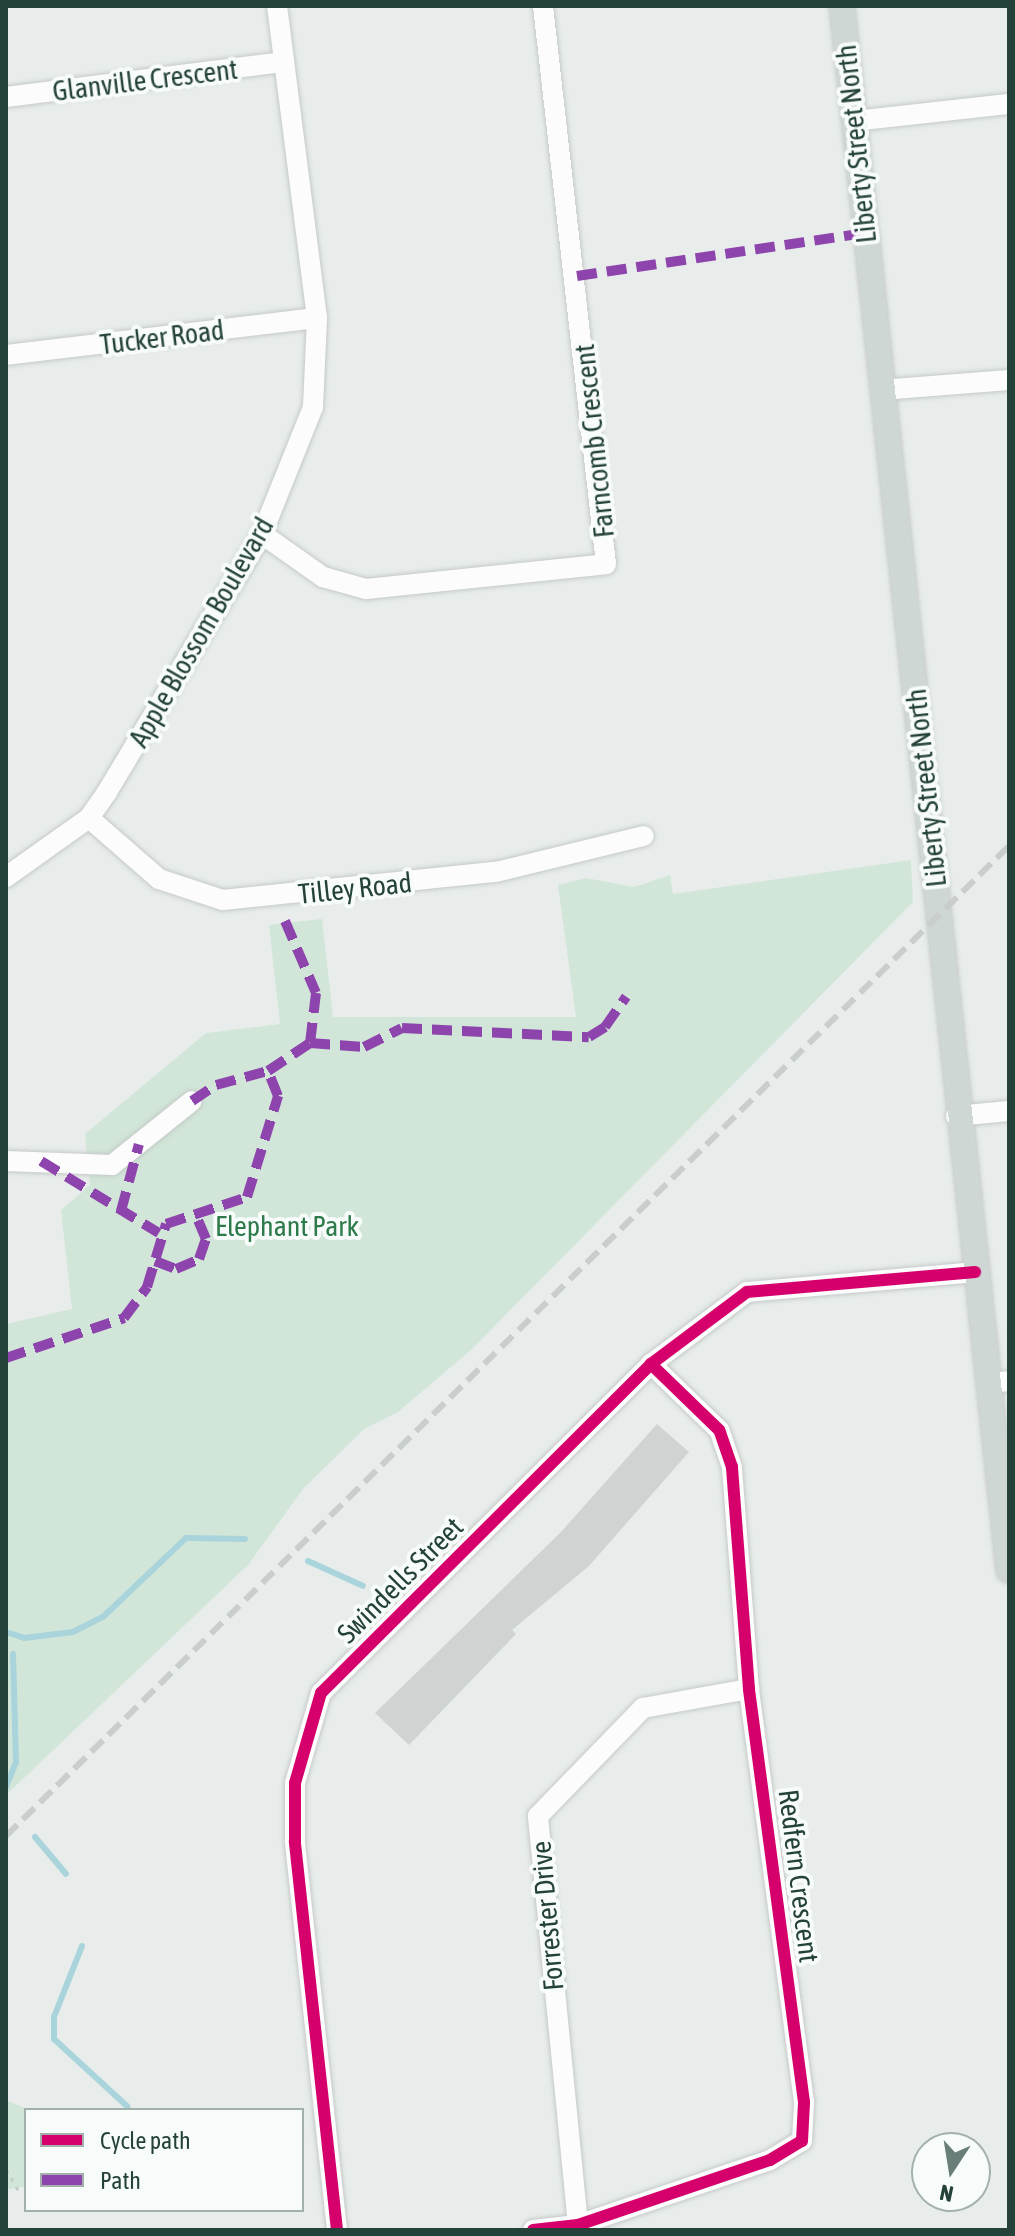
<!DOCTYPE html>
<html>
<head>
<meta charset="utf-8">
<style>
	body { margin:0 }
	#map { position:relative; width:1015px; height:2236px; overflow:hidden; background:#e8edeb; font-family:"Asap Condensed",sans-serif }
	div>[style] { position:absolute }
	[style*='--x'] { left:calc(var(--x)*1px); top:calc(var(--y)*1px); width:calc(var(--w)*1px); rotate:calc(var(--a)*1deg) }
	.green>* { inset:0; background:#d1e6d8 }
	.stream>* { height:6px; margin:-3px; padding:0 3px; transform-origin:3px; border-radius:3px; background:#a9d4db }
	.building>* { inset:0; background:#cfd4d2 }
	.path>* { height:3px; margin-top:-1.5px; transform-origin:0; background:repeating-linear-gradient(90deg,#c3ccca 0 4px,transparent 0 10px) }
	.roads { filter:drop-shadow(0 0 2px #c5cac8) drop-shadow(0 0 2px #c5cac8) }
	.minor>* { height:20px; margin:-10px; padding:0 10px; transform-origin:10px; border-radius:10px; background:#fcfcfc }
	.major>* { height:24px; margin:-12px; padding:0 12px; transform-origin:12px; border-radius:12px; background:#cfd7d5 }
	.rail>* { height:6px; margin-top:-3px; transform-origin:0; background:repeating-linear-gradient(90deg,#c9cdcc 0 16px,transparent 0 24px) }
	.quiet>* { height:10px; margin-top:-5px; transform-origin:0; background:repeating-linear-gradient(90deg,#8e44ad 0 20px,transparent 0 30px) }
	.cycleway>* { height:12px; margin:-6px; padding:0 6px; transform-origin:6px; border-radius:6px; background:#d6006c }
	span { translate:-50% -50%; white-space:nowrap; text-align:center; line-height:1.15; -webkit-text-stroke:8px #f7fbf9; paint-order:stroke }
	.street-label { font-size:28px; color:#24423a }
	.park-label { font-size:28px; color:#2d7a4b }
	.frame { position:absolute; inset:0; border:8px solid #24423a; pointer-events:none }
	.legend { position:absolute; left:24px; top:2108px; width:280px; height:104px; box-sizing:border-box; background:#f7fbf9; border:2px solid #a3b1ad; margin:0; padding:10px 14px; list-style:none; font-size:24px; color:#24423a }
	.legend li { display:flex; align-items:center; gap:16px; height:40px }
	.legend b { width:40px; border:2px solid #a3b1ad }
	.north { position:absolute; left:911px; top:2132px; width:80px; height:80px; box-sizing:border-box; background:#f7fbf9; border:2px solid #a3b1ad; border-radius:50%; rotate:192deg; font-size:22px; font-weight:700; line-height:32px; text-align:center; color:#24423a }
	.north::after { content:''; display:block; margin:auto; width:28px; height:36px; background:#697e78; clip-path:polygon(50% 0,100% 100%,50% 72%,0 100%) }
</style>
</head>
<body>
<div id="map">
	<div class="green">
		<div style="clip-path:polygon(911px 860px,913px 902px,472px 1349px,398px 1412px,364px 1429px,303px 1489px,248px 1565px,6px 1795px,6px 1324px,72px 1309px,61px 1210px,90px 1185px,85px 1134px,206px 1033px,280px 1024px,269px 925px,322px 919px,333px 1017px,576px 1017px,558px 885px,586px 878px,634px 887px,670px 875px,673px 894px)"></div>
		<div style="clip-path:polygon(6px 2100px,30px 2110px,26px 2186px,6px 2190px)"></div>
	</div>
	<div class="stream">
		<div style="--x:308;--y:1561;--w:60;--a:24.4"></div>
		<div style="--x:6;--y:1632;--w:19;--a:18"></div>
		<div style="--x:24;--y:1638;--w:49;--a:-7"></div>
		<div style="--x:73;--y:1632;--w:35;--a:-27"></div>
		<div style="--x:104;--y:1616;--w:113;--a:-43.6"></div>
		<div style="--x:186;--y:1538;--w:59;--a:1"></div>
		<div style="--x:6;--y:1787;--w:27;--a:-68"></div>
		<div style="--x:16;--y:1762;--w:108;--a:-91.6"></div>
		<div style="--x:35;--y:1837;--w:48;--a:50"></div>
		<div style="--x:82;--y:1946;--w:76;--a:111.5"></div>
		<div style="--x:54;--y:2017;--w:22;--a:90"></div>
		<div style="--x:54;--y:2039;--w:100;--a:42.6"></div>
	</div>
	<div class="building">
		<div style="clip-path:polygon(657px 1424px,689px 1452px,589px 1566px,512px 1630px,516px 1634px,409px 1745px,375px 1713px,561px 1532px)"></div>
	</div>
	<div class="path">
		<div style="--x:6;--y:2169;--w:24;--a:60"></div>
	</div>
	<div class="roads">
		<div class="minor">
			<div style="--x:6;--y:97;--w:280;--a:-7.2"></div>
			<div style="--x:854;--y:121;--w:156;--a:-6.3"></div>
			<div style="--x:6;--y:355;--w:313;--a:-6.8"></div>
			<div style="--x:881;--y:390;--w:128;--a:-4.5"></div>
			<div style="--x:262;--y:534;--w:75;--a:35.2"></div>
			<div style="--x:323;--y:577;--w:45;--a:15.6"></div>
			<div style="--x:366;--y:589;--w:241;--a:-5.9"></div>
			<div style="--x:606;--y:564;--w:562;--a:-96.44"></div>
			<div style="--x:89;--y:818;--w:93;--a:41.1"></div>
			<div style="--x:159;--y:879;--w:67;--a:18.2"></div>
			<div style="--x:223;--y:900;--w:274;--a:-5.9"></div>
			<div style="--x:496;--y:872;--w:152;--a:-13.7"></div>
			<div style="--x:6;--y:877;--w:102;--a:-35.4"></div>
			<div style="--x:89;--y:818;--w:32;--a:-55"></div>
			<div style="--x:107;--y:792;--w:301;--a:-59"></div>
			<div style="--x:262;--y:534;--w:137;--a:-68.1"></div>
			<div style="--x:313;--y:407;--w:89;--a:-87.4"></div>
			<div style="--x:317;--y:318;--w:315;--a:-97.3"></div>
			<div style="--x:956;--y:1116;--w:53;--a:-5.4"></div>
			<div style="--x:6;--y:1161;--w:106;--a:2.2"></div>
			<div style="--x:112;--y:1165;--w:102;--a:-38.7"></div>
			<div style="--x:988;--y:1383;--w:21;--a:-5"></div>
			<div style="--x:578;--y:2225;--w:411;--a:-95.6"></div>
			<div style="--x:538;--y:1816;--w:151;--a:-45.8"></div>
			<div style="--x:643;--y:1708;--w:108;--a:-10.2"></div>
			<div style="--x:337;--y:2230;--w:391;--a:-96.2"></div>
			<div style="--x:295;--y:1841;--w:58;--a:-90"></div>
			<div style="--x:295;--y:1783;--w:94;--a:-73.9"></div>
			<div style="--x:321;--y:1693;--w:466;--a:-44.9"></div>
			<div style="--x:651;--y:1364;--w:120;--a:-36.9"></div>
			<div style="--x:747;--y:1292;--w:229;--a:-5"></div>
			<div style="--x:533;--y:2230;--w:45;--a:-6.3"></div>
			<div style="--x:578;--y:2225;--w:203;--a:-18.7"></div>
			<div style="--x:770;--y:2160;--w:37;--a:-31"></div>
			<div style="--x:802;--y:2141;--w:39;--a:-87"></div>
			<div style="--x:804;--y:2102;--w:417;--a:-97.6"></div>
			<div style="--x:749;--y:1689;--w:223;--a:-94.4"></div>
			<div style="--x:732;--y:1467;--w:39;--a:-109"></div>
			<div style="--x:719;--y:1430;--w:95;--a:-135.9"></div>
		</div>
		<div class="major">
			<div style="--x:842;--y:6;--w:1573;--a:83.91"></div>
		</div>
	</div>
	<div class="rail">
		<div style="--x:6;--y:1836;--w:1409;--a:-44.63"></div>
	</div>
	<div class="quiet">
		<div style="--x:577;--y:276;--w:292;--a:-8.5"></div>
		<div style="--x:285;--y:921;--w:78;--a:66.7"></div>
		<div style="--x:316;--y:993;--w:50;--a:96.8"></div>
		<div style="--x:192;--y:1101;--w:29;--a:-34"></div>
		<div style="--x:216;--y:1085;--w:54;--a:-15.1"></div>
		<div style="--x:268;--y:1071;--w:50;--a:-33.7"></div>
		<div style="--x:310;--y:1043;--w:54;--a:4.2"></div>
		<div style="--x:364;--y:1047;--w:42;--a:-26.6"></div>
		<div style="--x:402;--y:1028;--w:187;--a:2.8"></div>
		<div style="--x:589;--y:1037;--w:19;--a:-32"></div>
		<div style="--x:605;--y:1027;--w:37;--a:-55"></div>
		<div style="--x:41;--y:1161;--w:138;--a:31.4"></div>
		<div style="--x:121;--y:1211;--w:69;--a:-75"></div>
		<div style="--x:155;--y:1261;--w:22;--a:21"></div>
		<div style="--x:176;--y:1269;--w:25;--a:-23"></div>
		<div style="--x:199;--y:1259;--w:21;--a:-71"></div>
		<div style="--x:206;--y:1239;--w:28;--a:-113"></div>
		<div style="--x:6;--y:1358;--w:125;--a:-18.7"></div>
		<div style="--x:124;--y:1318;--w:39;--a:-53"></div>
		<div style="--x:147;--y:1287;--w:66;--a:-73.2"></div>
		<div style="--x:166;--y:1224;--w:85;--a:-18.4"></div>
		<div style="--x:247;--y:1197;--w:106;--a:-72.9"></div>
		<div style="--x:278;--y:1096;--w:27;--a:-112"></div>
	</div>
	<div class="cycleway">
		<div style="--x:337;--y:2230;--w:391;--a:-96.2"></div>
		<div style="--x:295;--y:1841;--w:58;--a:-90"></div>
		<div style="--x:295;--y:1783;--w:94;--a:-73.9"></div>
		<div style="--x:321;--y:1693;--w:466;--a:-44.9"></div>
		<div style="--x:651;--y:1364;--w:120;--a:-36.9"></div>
		<div style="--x:747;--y:1292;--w:229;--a:-5"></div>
		<div style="--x:533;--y:2230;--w:45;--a:-6.3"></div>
		<div style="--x:578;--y:2225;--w:203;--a:-18.7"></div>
		<div style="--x:770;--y:2160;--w:37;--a:-31"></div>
		<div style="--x:802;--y:2141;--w:39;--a:-87"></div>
		<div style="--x:804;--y:2102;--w:417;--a:-97.6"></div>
		<div style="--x:749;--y:1689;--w:223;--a:-94.4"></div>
		<div style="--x:732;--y:1467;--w:39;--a:-109"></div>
		<div style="--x:719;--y:1430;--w:95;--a:-135.9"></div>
	</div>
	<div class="street-label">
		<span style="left:145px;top:80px;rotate:-7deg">Glanville Crescent</span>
		<span style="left:856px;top:144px;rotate:-96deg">Liberty Street North</span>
		<span style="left:162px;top:337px;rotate:-7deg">Tucker Road</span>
		<span style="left:594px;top:441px;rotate:-96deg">Farncomb Crescent</span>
		<span style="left:201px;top:632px;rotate:-60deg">Apple Blossom Boulevard</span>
		<span style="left:926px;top:788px;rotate:-96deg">Liberty Street North</span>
		<span style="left:355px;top:888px;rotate:-6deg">Tilley Road</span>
		<span style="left:400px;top:1580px;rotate:-45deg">Swindells Street</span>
		<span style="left:799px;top:1876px;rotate:83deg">Redfern Crescent</span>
		<span style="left:547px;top:1916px;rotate:-95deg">Forrester Drive</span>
	</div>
	<div class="park-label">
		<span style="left:287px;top:1226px">Elephant Park</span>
	</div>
	<div class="frame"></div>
	<ul class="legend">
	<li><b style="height:10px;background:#d6006c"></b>Cycle path</li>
	<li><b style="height:10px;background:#8e44ad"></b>Path</li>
	</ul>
	<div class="north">N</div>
</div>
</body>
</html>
